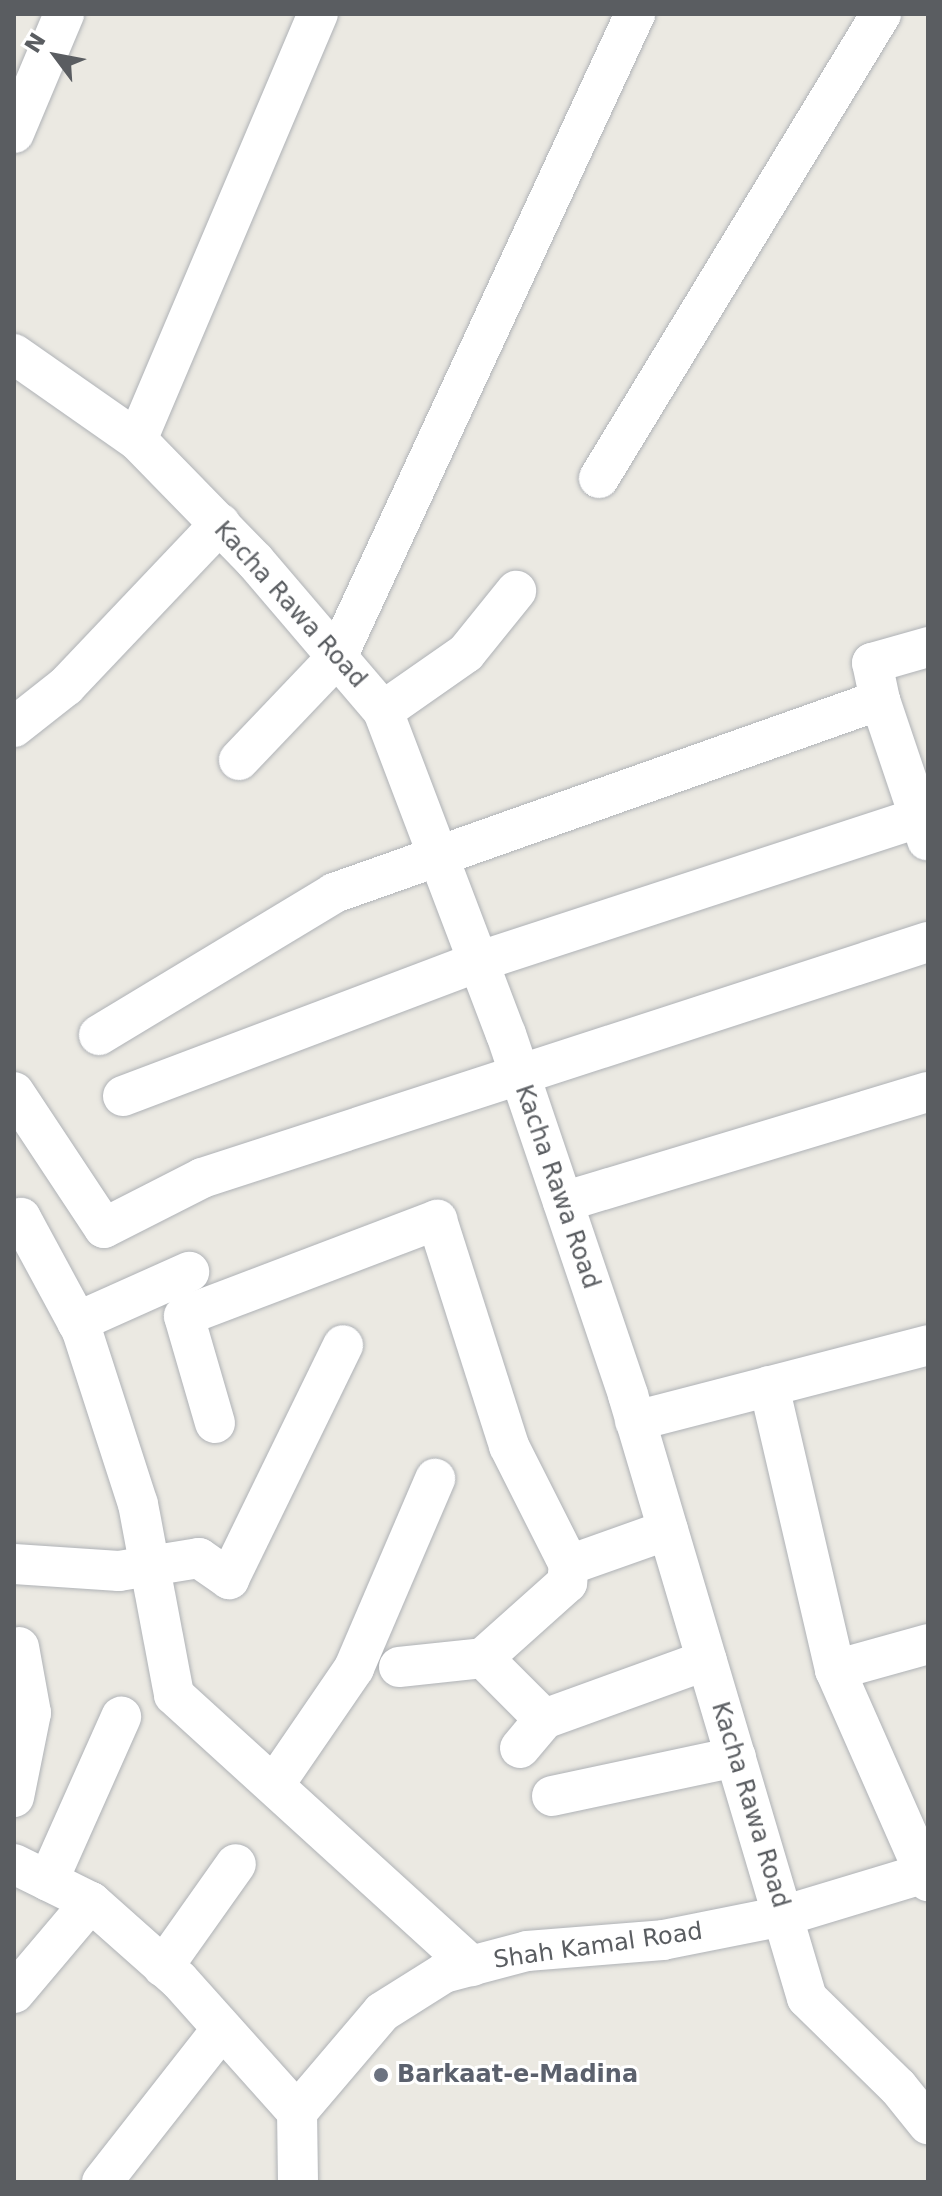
<!DOCTYPE html>
<html>
<head>
<meta charset="utf-8">
<style>
	body { margin:0 }
	#map { position:relative; width:942px; height:2196px; overflow:hidden; background:#ebe9e2; font-family:"DejaVu Sans",sans-serif }
	div>[style] { position:absolute }
	[style*='--x'] { left:calc(var(--x)*1px); top:calc(var(--y)*1px); width:calc(var(--w)*1px); rotate:calc(var(--a)*1deg) }
	.roads { filter:drop-shadow(0 0 2px #afb2b6) drop-shadow(0 0 2px #afb2b6) }
	.minor>* { height:40px; margin:-20px; padding:0 20px; transform-origin:20px; border-radius:20px; background:#fff }
	.dots>* { width:22px; height:22px; translate:-50% -50%; box-sizing:border-box; border:4px solid #fff; border-radius:50% }
	span { translate:-50% -50%; white-space:nowrap; text-align:center; line-height:1.15; -webkit-text-stroke:6px #fff; paint-order:stroke }
	.street-label { font-size:24px; color:#5a5d61 }
	.worship-label { font-size:24px; color:#5b616d; font-weight:700 }
	.left { translate:0 -50%; text-align:left }
	.frame { position:absolute; inset:0; border:16px solid #5a5d61; pointer-events:none }
	.north { position:absolute; left:16px; top:16px; width:80px; height:80px; -webkit-text-stroke:6px #fff; paint-order:stroke; rotate:302deg; font-size:22px; font-weight:700; line-height:32px; text-align:center; color:#5a5d61 }
	.north::after { content:''; display:block; margin:auto; width:28px; height:36px; background:#5a5d61; clip-path:polygon(50% 0,100% 100%,50% 72%,0 100%) }
</style>
</head>
<body>
<div id="map">
	<div class="roads">
		<div class="minor">
			<div style="--x:14;--y:133;--w:129;--a:-67.2"></div>
			<div style="--x:14;--y:354;--w:150;--a:35"></div>
			<div style="--x:137;--y:440;--w:169;--a:45.7"></div>
			<div style="--x:255;--y:561;--w:197;--a:49.5"></div>
			<div style="--x:383;--y:711;--w:346;--a:69.2"></div>
			<div style="--x:506;--y:1034;--w:381;--a:71.3"></div>
			<div style="--x:628;--y:1395;--w:629;--a:73.47"></div>
			<div style="--x:807;--y:1998;--w:127;--a:44.4"></div>
			<div style="--x:898;--y:2087;--w:48;--a:51"></div>
			<div style="--x:137;--y:440;--w:463;--a:-67"></div>
			<div style="--x:599;--y:478;--w:543;--a:-58.71"></div>
			<div style="--x:880;--y:700;--w:148;--a:71.4"></div>
			<div style="--x:383;--y:711;--w:101;--a:-34.9"></div>
			<div style="--x:466;--y:653;--w:80;--a:-51.1"></div>
			<div style="--x:14;--y:727;--w:66;--a:-38.3"></div>
			<div style="--x:66;--y:686;--w:224;--a:-46.5"></div>
			<div style="--x:239;--y:760;--w:142;--a:-46.4"></div>
			<div style="--x:337;--y:657;--w:709;--a:-65.13"></div>
			<div style="--x:99;--y:1035;--w:275;--a:-31.1"></div>
			<div style="--x:334;--y:893;--w:579;--a:-19.47"></div>
			<div style="--x:880;--y:700;--w:38;--a:-102"></div>
			<div style="--x:872;--y:663;--w:58;--a:-15.9"></div>
			<div style="--x:14;--y:1092;--w:163;--a:56.5"></div>
			<div style="--x:104;--y:1228;--w:110;--a:-27"></div>
			<div style="--x:202;--y:1178;--w:763;--a:-18.01"></div>
			<div style="--x:123;--y:1096;--w:379;--a:-20.7"></div>
			<div style="--x:477;--y:962;--w:466;--a:-18.1"></div>
			<div style="--x:563;--y:1202;--w:381;--a:-16.8"></div>
			<div style="--x:14;--y:1219;--w:7;--a:-8"></div>
			<div style="--x:21;--y:1218;--w:128;--a:61.6"></div>
			<div style="--x:82;--y:1331;--w:182;--a:72.1"></div>
			<div style="--x:138;--y:1504;--w:194;--a:79.3"></div>
			<div style="--x:174;--y:1695;--w:403;--a:42.3"></div>
			<div style="--x:77;--y:1322;--w:123;--a:-24.1"></div>
			<div style="--x:769;--y:1386;--w:292;--a:76.9"></div>
			<div style="--x:835;--y:1670;--w:231;--a:66.2"></div>
			<div style="--x:635;--y:1421;--w:303;--a:-14.5"></div>
			<div style="--x:215;--y:1423;--w:111;--a:-106.2"></div>
			<div style="--x:184;--y:1316;--w:271;--a:-20.8"></div>
			<div style="--x:437;--y:1220;--w:237;--a:72.3"></div>
			<div style="--x:509;--y:1446;--w:133;--a:63.2"></div>
			<div style="--x:569;--y:1565;--w:105;--a:-19.5"></div>
			<div style="--x:14;--y:1564;--w:105;--a:3.8"></div>
			<div style="--x:119;--y:1571;--w:81;--a:-9.2"></div>
			<div style="--x:199;--y:1558;--w:37;--a:35"></div>
			<div style="--x:229;--y:1579;--w:260;--a:-64"></div>
			<div style="--x:399;--y:1667;--w:84;--a:-6.1"></div>
			<div style="--x:835;--y:1670;--w:97;--a:-15.6"></div>
			<div style="--x:544;--y:1719;--w:86;--a:-135"></div>
			<div style="--x:483;--y:1658;--w:113;--a:-41.8"></div>
			<div style="--x:567;--y:1583;--w:18;--a:-84"></div>
			<div style="--x:520;--y:1748;--w:38;--a:-50"></div>
			<div style="--x:544;--y:1719;--w:173;--a:-19.9"></div>
			<div style="--x:274;--y:1785;--w:142;--a:-55.6"></div>
			<div style="--x:354;--y:1668;--w:206;--a:-66.8"></div>
			<div style="--x:552;--y:1796;--w:188;--a:-12"></div>
			<div style="--x:14;--y:1797;--w:86;--a:-78.6"></div>
			<div style="--x:31;--y:1713;--w:67;--a:-100.3"></div>
			<div style="--x:14;--y:1864;--w:86;--a:26.3"></div>
			<div style="--x:91;--y:1902;--w:118;--a:41.6"></div>
			<div style="--x:179;--y:1980;--w:177;--a:48.2"></div>
			<div style="--x:48;--y:1881;--w:180;--a:-66"></div>
			<div style="--x:163;--y:1967;--w:126;--a:-54.7"></div>
			<div style="--x:14;--y:1993;--w:119;--a:-49.8"></div>
			<div style="--x:102;--y:2182;--w:194;--a:-51.9"></div>
			<div style="--x:298;--y:2182;--w:70;--a:-90.8"></div>
			<div style="--x:297;--y:2112;--w:131;--a:-49.6"></div>
			<div style="--x:382;--y:2012;--w:73;--a:-32.2"></div>
			<div style="--x:444;--y:1973;--w:86;--a:-14.8"></div>
			<div style="--x:527;--y:1951;--w:136;--a:-4.6"></div>
			<div style="--x:663;--y:1940;--w:122;--a:-11.3"></div>
			<div style="--x:783;--y:1916;--w:148;--a:-16.8"></div>
		</div>
	</div>
	<div class="dots">
		<div style="left:381px;top:2075px;background:#6b7280"></div>
	</div>
	<div class="street-label">
		<span style="left:290px;top:605px;rotate:48deg">Kacha Rawa Road</span>
		<span style="left:557px;top:1187px;rotate:71deg">Kacha Rawa Road</span>
		<span style="left:750px;top:1805px;rotate:73deg">Kacha Rawa Road</span>
		<span style="left:598px;top:1946px;rotate:-8deg">Shah Kamal Road</span>
	</div>
	<div class="worship-label">
		<span class="left" style="left:397px;top:2075px">Barkaat-e-Madina</span>
	</div>
	<div class="frame"></div>
	<div class="north">N</div>
</div>
</body>
</html>
